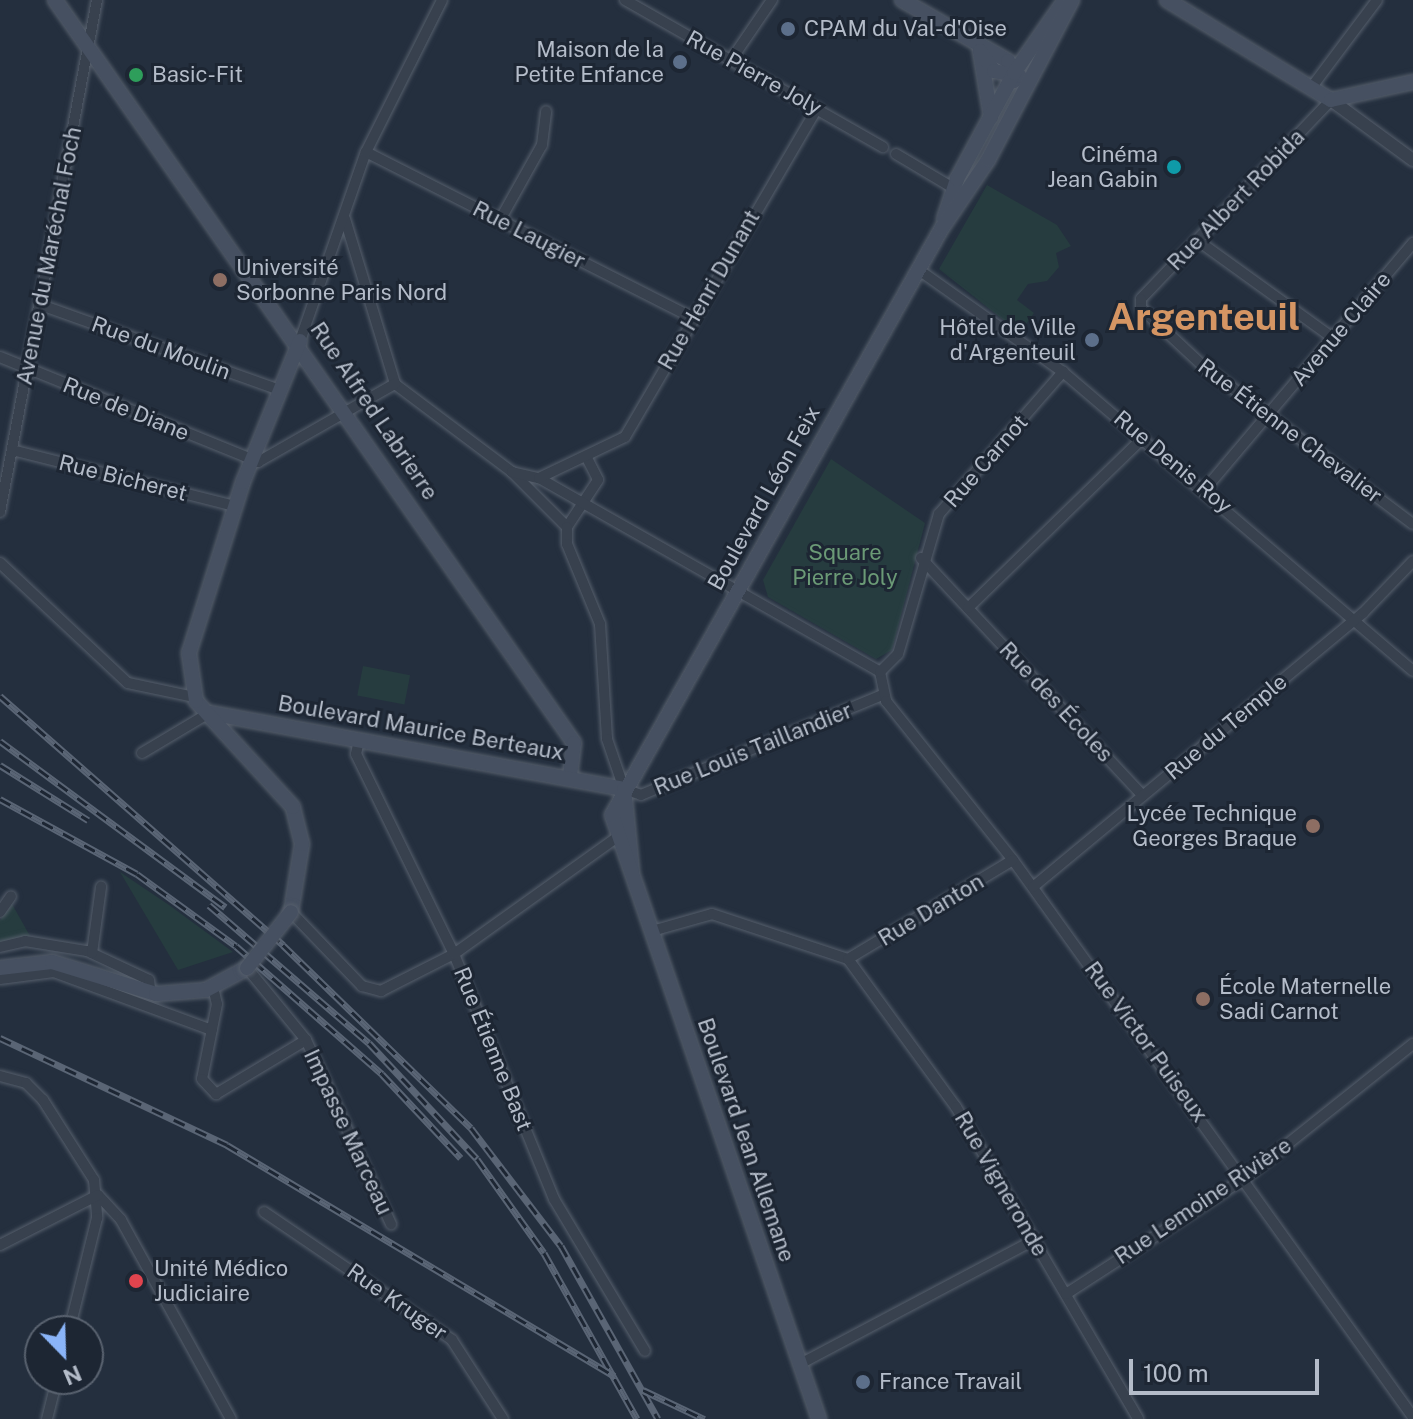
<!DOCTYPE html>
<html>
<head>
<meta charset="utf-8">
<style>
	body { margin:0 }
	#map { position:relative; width:1413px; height:1419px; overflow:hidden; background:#242f3e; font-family:"Public Sans",sans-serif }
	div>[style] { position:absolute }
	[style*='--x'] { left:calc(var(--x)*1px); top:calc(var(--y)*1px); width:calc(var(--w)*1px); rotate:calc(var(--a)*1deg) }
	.green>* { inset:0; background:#263c3f; transform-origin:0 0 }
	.roads { filter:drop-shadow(0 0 2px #565f6c) drop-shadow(0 0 2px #565f6c) }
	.minor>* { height:10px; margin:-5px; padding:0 5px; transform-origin:5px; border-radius:5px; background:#38414e }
	.tertiary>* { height:12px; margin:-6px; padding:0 6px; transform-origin:6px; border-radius:6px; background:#38414e }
	.secondary>* { height:14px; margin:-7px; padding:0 7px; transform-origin:7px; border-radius:7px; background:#465061 }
	.rail>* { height:7px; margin-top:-3.5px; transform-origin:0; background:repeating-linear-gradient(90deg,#1d2633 0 12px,#5a6575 0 24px); box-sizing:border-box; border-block:2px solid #5a6575 }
	.bridges { filter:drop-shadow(0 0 2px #565f6c) drop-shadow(0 0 2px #565f6c) }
	.secondary-bridge>* { height:14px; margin:-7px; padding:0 7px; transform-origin:7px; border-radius:7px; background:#465061 }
	.dots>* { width:22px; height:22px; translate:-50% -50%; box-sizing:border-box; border:4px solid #1d2633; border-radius:50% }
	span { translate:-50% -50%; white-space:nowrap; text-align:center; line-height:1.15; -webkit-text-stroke:6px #1d2633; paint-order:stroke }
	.poi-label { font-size:22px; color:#b4bcc9 }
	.left { translate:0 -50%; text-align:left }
	.right { translate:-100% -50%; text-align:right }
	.street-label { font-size:22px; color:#b4bcc9 }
	.park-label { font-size:22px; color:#6b9a76 }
	.town-label { font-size:38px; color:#d59563; font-weight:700 }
	.north { position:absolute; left:24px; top:1315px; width:80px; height:80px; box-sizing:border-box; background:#1d2633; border:2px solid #59626f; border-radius:50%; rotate:157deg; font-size:22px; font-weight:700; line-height:32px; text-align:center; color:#b4bcc9 }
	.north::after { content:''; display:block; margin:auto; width:28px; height:36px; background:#8ab4f8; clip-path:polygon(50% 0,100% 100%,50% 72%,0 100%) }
	.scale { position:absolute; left:1129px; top:1359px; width:190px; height:36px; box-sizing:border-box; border:4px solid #b4bcc9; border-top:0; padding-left:10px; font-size:24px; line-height:28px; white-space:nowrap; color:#b4bcc9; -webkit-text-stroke:6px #1d2633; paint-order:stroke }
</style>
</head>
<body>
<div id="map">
	<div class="green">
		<div style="clip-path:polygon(987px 185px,1057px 225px,1071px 246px,1056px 253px,1059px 267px,1047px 281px,1028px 284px,1017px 300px,1034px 313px,1020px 333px,939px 269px)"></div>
		<div style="clip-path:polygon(831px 459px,925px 523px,892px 650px,876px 659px,768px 597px,763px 580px)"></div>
		<div style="left:363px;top:666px;width:48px;height:30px;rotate:11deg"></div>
		<div style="clip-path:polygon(120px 872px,169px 905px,233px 952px,178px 970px)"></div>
		<div style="clip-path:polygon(12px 904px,30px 936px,0 943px,0 920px)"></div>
	</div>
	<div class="roads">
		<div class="minor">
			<div style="--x:625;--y:0;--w:297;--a:29.7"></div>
			<div style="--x:731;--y:60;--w:73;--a:-55.7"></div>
			<div style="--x:1311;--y:88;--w:110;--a:-53.1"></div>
			<div style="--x:1331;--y:100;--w:275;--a:133.7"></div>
			<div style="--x:1141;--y:299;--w:9;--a:90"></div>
			<div style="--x:1141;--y:308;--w:83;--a:43.1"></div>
			<div style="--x:1202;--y:365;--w:264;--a:37"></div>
			<div style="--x:366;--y:152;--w:364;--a:26.9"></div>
			<div style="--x:896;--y:154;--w:66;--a:30.8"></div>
			<div style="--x:345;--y:219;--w:172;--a:73.1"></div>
			<div style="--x:395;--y:384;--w:146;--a:36.9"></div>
			<div style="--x:512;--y:472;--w:78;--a:45"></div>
			<div style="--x:500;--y:220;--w:86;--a:-60.8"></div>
			<div style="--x:542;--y:145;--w:34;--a:-83"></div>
			<div style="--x:1197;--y:240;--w:168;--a:35.8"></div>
			<div style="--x:919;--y:270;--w:176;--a:35.3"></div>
			<div style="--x:1063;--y:372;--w:460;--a:40.5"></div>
			<div style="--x:41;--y:305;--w:254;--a:19.6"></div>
			<div style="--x:300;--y:341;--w:200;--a:-70.8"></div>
			<div style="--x:366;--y:152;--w:170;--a:-63.4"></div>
			<div style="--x:0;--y:357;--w:279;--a:22.1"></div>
			<div style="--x:258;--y:462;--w:158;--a:-29.7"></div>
			<div style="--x:12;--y:450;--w:230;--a:14.1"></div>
			<div style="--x:588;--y:460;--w:22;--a:63"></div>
			<div style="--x:598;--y:480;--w:56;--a:123.4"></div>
			<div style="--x:567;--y:527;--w:17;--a:90"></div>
			<div style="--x:567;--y:544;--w:87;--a:67.6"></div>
			<div style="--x:600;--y:624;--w:115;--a:86.5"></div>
			<div style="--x:607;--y:739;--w:53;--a:71.2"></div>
			<div style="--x:624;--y:789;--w:18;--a:19"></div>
			<div style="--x:641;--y:795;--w:261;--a:-22.5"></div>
			<div style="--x:512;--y:472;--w:28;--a:13"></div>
			<div style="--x:539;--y:478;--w:392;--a:29.6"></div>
			<div style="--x:539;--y:478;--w:95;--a:-25.5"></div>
			<div style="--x:625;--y:437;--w:381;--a:-59.7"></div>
			<div style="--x:1206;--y:488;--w:321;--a:-49.8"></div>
			<div style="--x:0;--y:512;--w:521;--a:-79.27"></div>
			<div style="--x:921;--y:558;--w:325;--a:47"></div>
			<div style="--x:0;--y:563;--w:175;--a:43.2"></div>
			<div style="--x:128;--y:683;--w:67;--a:12"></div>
			<div style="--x:968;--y:608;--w:244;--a:-44.2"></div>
			<div style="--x:880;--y:672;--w:30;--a:78"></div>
			<div style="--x:886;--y:701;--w:203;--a:51.4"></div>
			<div style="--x:1013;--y:860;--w:686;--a:54.32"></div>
			<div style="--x:880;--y:672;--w:25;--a:-45"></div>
			<div style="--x:898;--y:654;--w:146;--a:-73.7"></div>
			<div style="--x:939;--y:514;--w:189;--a:-48.9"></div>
			<div style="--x:359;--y:740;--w:14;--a:102"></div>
			<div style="--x:356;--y:754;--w:223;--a:63.9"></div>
			<div style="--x:454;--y:954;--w:265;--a:67.8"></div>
			<div style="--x:554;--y:1199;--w:177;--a:59.1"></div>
			<div style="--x:142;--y:753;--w:78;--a:-30.8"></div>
			<div style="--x:1033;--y:887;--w:429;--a:-39.7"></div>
			<div style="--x:1363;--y:613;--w:72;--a:-46.1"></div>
			<div style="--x:0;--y:912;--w:19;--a:-55"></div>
			<div style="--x:291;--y:912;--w:103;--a:46.2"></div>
			<div style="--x:362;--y:986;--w:20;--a:15"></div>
			<div style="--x:381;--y:991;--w:82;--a:-26.9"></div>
			<div style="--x:454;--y:954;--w:199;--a:-35.6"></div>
			<div style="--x:652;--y:931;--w:62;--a:-15.8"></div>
			<div style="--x:712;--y:914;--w:143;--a:18.3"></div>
			<div style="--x:848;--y:959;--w:183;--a:53.9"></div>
			<div style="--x:956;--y:1107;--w:361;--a:59.7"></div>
			<div style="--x:0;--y:947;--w:26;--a:-13"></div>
			<div style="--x:25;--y:941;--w:63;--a:9.2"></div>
			<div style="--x:87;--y:951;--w:68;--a:25.1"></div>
			<div style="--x:149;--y:980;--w:8;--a:83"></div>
			<div style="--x:92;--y:953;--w:67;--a:-82.2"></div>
			<div style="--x:848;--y:959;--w:192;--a:-31"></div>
			<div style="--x:0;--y:979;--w:54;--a:-7.4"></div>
			<div style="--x:54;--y:972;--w:168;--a:20.2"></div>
			<div style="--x:213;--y:987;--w:17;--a:77"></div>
			<div style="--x:217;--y:1004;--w:76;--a:101.3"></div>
			<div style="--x:202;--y:1079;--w:21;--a:47"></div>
			<div style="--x:216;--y:1094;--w:105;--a:-31"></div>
			<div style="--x:306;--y:1040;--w:93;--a:-129.3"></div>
			<div style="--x:306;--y:1040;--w:203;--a:65.2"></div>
			<div style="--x:0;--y:1076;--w:27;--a:15"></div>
			<div style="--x:26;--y:1083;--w:24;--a:45"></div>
			<div style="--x:43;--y:1100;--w:95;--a:57.5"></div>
			<div style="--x:94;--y:1180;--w:38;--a:85"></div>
			<div style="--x:97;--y:1218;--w:116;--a:103.9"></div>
			<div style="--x:98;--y:1195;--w:34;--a:47"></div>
			<div style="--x:121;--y:1220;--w:227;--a:61.1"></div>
			<div style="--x:264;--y:1212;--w:227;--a:34.2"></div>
			<div style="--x:452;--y:1340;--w:94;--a:57.2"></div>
			<div style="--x:0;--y:1245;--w:110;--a:-27"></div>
			<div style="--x:1066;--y:1294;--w:213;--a:-32.9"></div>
			<div style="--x:1245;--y:1178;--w:215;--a:-38.6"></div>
			<div style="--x:800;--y:1364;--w:265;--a:-27.9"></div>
			<div style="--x:47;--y:1419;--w:41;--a:-76"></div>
		</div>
		<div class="tertiary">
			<div style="--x:1331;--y:100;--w:102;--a:36.2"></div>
		</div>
		<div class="secondary">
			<div style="--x:55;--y:0;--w:906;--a:55.06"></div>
			<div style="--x:574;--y:743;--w:35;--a:97"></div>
			<div style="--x:902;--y:0;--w:122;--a:29.9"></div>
			<div style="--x:1008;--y:61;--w:21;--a:73"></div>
			<div style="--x:1167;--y:0;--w:192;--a:31.4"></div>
			<div style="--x:1331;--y:100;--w:84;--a:-12.4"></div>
			<div style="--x:980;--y:51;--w:67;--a:80.5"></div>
			<div style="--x:980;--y:51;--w:24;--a:55"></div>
			<div style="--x:994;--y:71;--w:26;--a:11"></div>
			<div style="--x:944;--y:219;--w:42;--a:-72"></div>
			<div style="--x:957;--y:179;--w:120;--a:-61.7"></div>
			<div style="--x:1014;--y:73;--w:89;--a:-55.1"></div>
			<div style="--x:210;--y:713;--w:421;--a:10.4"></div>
			<div style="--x:624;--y:789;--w:82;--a:84.4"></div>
			<div style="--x:291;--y:912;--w:69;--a:-80.8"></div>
			<div style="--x:302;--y:844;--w:38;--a:-104"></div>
			<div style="--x:293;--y:807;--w:144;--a:-132.5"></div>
			<div style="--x:196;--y:701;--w:49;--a:-98.3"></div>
			<div style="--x:189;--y:653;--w:179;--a:-72.5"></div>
			<div style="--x:243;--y:482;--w:152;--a:-68"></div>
			<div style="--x:0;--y:968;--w:52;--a:-6.6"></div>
			<div style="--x:52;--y:962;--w:109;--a:17.1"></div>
			<div style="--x:156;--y:994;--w:50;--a:-4.6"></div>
			<div style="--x:206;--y:990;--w:47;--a:-28.2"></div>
			<div style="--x:819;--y:1419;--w:638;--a:-108.92"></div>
			<div style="--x:612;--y:815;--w:673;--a:-60.66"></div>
			<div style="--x:942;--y:228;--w:82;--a:-55.9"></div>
			<div style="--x:988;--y:160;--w:181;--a:-62.3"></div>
		</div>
	</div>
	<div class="rail">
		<div style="--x:0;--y:696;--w:377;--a:41.3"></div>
		<div style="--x:283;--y:945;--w:262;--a:44.2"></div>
		<div style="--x:471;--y:1128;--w:148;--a:52.7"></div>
		<div style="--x:561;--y:1246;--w:198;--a:60.7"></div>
		<div style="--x:0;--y:741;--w:280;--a:36.4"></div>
		<div style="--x:0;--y:765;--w:104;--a:32"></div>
		<div style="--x:0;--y:799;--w:156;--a:28.7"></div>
		<div style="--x:137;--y:874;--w:122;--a:36"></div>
		<div style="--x:236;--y:946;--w:194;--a:41.2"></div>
		<div style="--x:382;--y:1074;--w:115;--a:46.8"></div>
		<div style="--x:209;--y:905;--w:211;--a:40.8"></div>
		<div style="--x:369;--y:1043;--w:158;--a:47"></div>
		<div style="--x:477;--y:1159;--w:115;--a:54.5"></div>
		<div style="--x:544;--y:1253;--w:190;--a:60.7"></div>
		<div style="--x:0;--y:1038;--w:251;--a:25.2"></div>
		<div style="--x:227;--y:1145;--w:451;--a:30.8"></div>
		<div style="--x:643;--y:1390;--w:68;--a:25.4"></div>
	</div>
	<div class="bridges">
		<div class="secondary-bridge">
			<div style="--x:247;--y:968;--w:71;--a:-51.8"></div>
		</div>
	</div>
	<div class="dots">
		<div style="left:788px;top:29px;background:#5c6f8a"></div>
		<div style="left:680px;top:62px;background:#5c6f8a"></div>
		<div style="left:136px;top:75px;background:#2e9e5b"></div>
		<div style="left:1174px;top:167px;background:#0f9aa8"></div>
		<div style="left:220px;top:280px;background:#8d6e63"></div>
		<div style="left:1092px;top:340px;background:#5c6f8a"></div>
		<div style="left:1313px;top:826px;background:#8d6e63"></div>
		<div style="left:1203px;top:999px;background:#8d6e63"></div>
		<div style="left:136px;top:1281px;background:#e0444e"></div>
		<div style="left:863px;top:1382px;background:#5c6f8a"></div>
	</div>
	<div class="poi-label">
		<span class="left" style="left:804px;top:29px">CPAM du Val-d'Oise</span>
		<span class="right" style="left:664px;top:62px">Maison de la<br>Petite Enfance</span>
		<span class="left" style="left:152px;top:75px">Basic-Fit</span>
		<span class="right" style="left:1158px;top:167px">Cinéma<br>Jean Gabin</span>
		<span class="left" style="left:236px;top:280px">Université<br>Sorbonne Paris Nord</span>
		<span class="right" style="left:1076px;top:340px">Hôtel de Ville<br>d'Argenteuil</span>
		<span class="right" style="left:1297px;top:826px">Lycée Technique<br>Georges Braque</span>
		<span class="left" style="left:1219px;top:999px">École Maternelle<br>Sadi Carnot</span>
		<span class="left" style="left:154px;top:1281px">Unité Médico<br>Judiciaire</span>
		<span class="left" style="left:879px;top:1382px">France Travail</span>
	</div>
	<div class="street-label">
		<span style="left:754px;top:73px;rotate:29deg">Rue Pierre Joly</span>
		<span style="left:1236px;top:200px;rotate:-46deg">Rue Albert Robida</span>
		<span style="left:529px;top:235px;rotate:27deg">Rue Laugier</span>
		<span style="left:49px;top:256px;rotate:-79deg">Avenue du Maréchal Foch</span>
		<span style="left:709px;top:290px;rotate:-60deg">Rue Henri Dunant</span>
		<span style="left:1341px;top:329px;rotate:-50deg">Avenue Claire</span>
		<span style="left:161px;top:348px;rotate:20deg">Rue du Moulin</span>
		<span style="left:126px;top:409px;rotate:22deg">Rue de Diane</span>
		<span style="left:374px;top:411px;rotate:56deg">Rue Alfred Labrierre</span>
		<span style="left:1290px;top:431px;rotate:37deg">Rue Étienne Chevalier</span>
		<span style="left:986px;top:461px;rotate:-49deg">Rue Carnot</span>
		<span style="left:1173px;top:462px;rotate:40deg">Rue Denis Roy</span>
		<span style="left:123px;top:478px;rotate:14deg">Rue Bicheret</span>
		<span style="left:764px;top:498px;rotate:-61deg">Boulevard Léon Feix</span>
		<span style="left:1056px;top:702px;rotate:47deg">Rue des Écoles</span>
		<span style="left:1226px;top:727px;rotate:-40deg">Rue du Temple</span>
		<span style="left:421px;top:728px;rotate:10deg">Boulevard Maurice Berteaux</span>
		<span style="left:753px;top:749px;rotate:-22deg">Rue Louis Taillandier</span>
		<span style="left:931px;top:910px;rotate:-31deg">Rue Danton</span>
		<span style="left:1146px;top:1042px;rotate:54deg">Rue Victor Puiseux</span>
		<span style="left:493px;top:1049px;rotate:68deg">Rue Étienne Bast</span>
		<span style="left:348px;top:1132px;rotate:65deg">Impasse Marceau</span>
		<span style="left:746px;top:1140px;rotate:71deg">Boulevard Jean Allemane</span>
		<span style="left:1001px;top:1184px;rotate:60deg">Rue Vigneronde</span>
		<span style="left:1203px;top:1201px;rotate:-34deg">Rue Lemoine Rivière</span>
		<span style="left:397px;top:1302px;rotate:35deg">Rue Kruger</span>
	</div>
	<div class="park-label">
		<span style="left:845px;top:565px">Square<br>Pierre Joly</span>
	</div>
	<div class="town-label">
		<span style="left:1204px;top:317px">Argenteuil</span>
	</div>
	<div class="north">N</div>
	<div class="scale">100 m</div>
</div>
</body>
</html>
